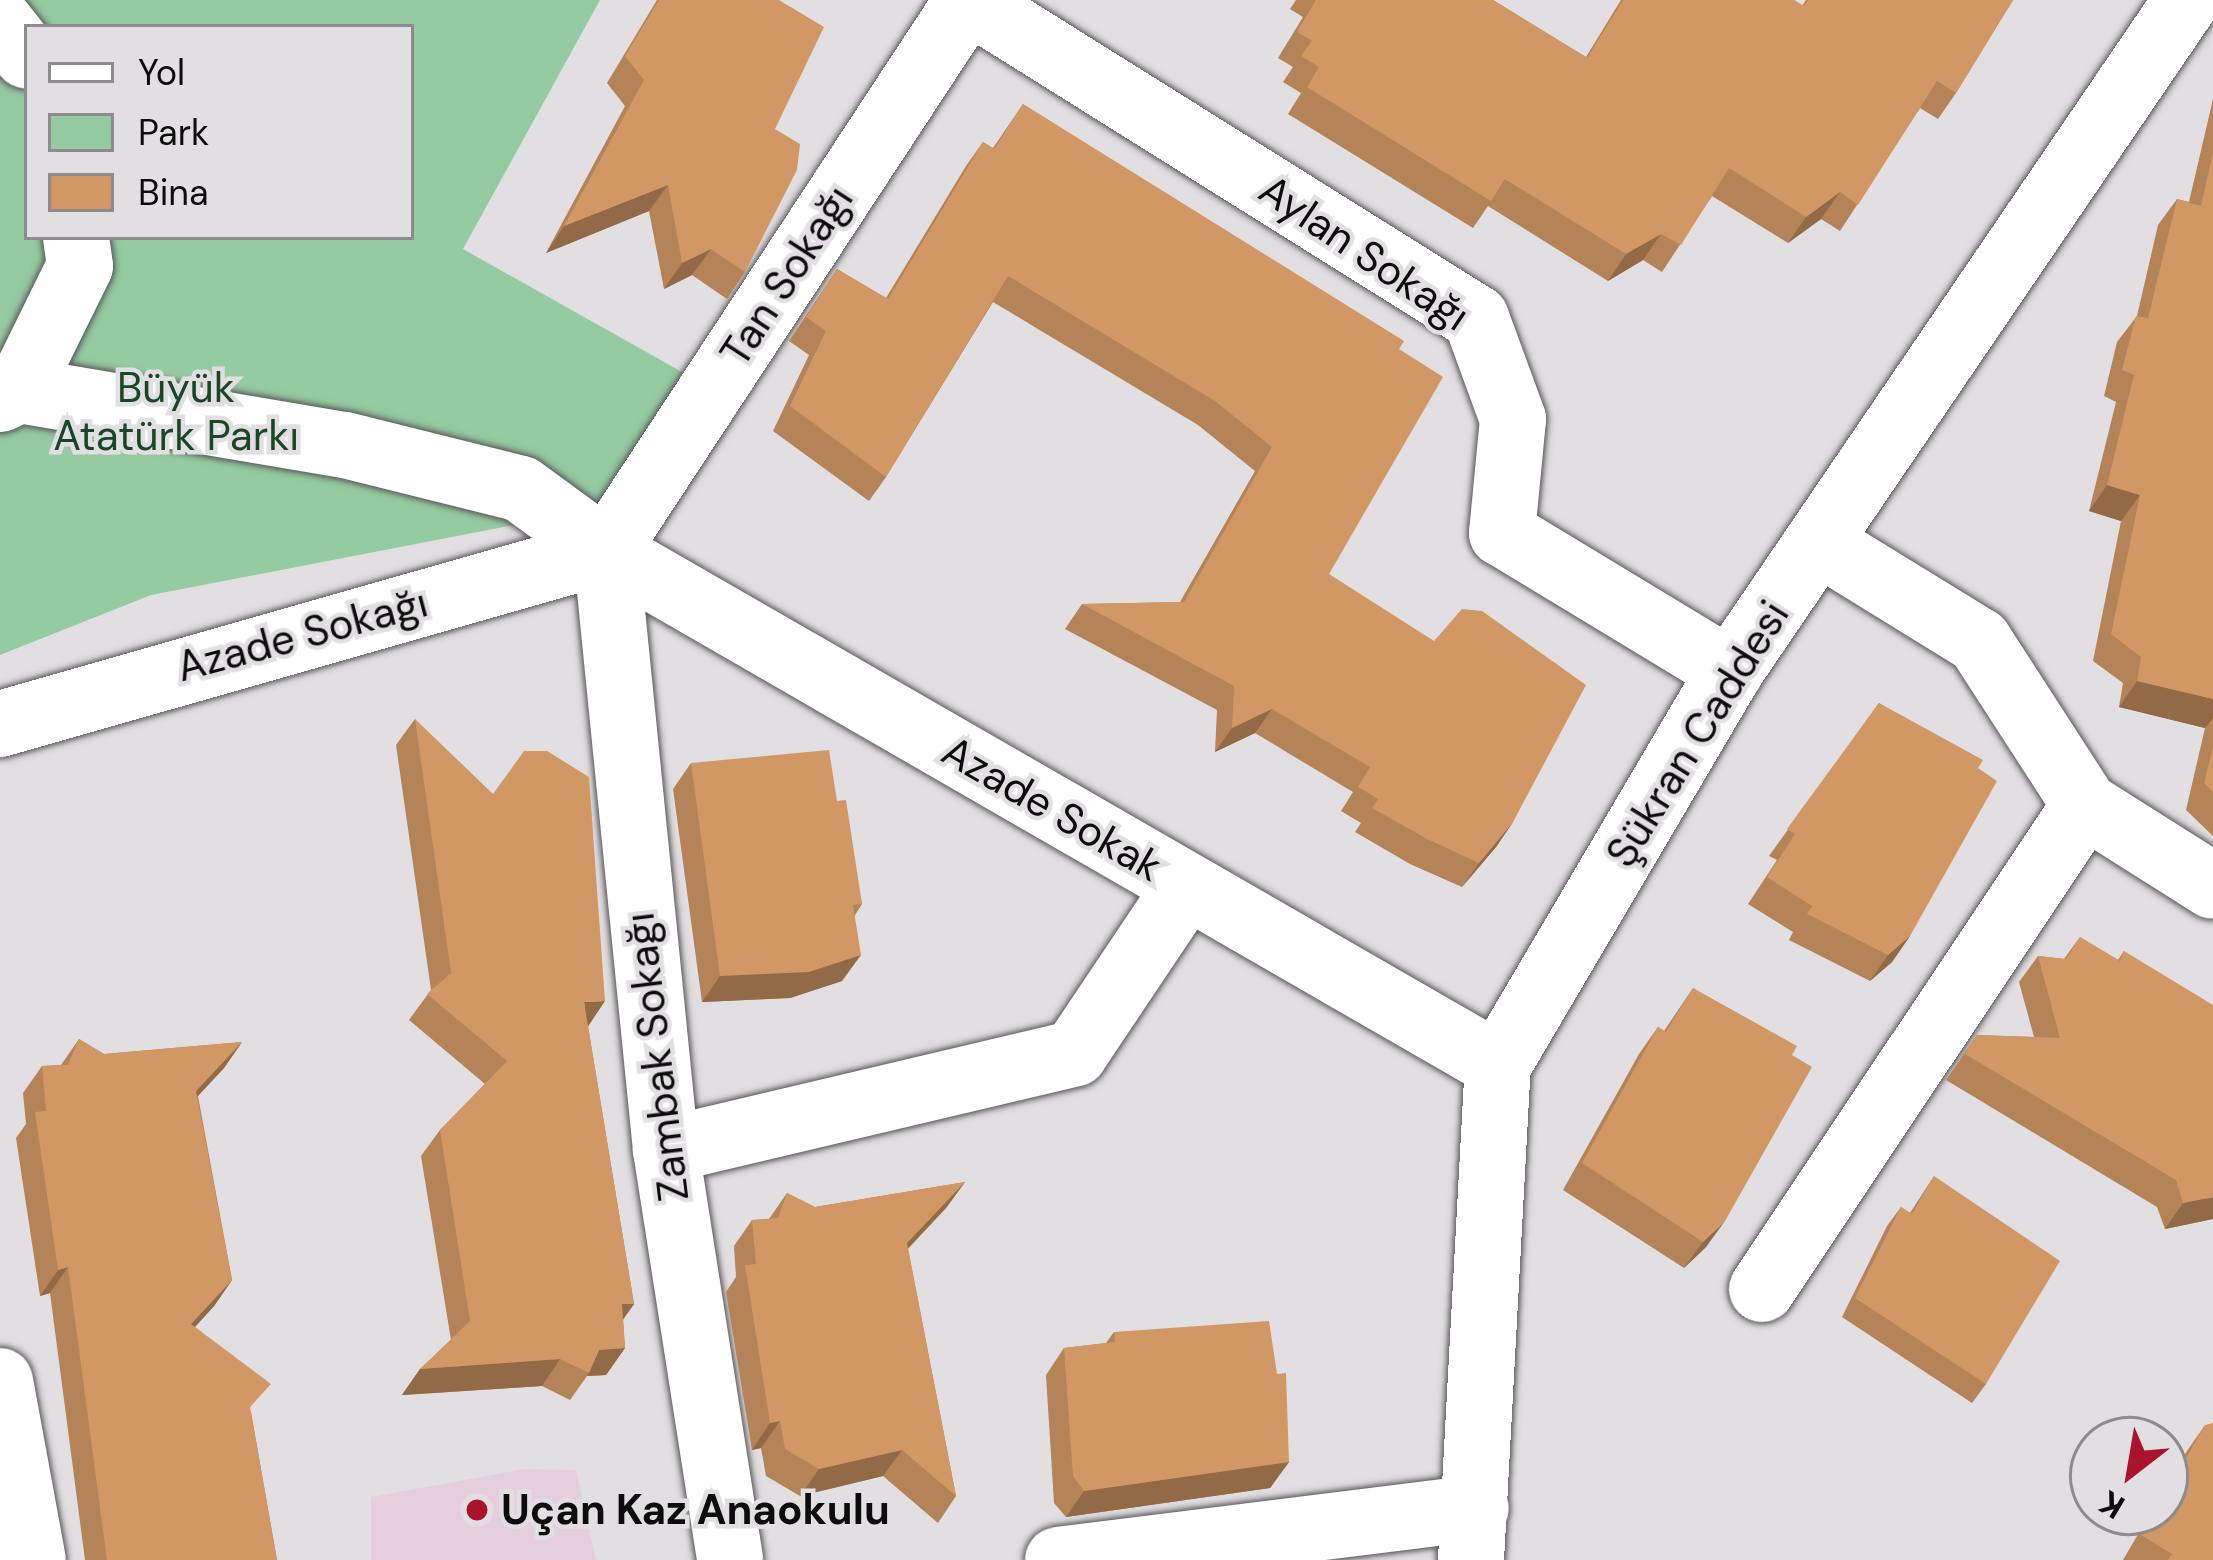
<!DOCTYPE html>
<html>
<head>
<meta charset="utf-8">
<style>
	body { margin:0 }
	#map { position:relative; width:2213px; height:1560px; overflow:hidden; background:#e2dfe2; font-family:"DM Sans",sans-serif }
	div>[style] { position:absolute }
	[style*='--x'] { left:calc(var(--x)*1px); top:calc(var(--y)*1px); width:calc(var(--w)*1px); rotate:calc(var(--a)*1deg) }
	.education>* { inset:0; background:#e5cfdd }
	.green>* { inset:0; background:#95cba0 }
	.roads { filter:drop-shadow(0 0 3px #585659) drop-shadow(0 0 3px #585659) }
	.minor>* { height:66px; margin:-33px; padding:0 33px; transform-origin:33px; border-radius:33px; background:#fff }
	.major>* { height:66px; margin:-33px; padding:0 33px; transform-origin:33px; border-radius:33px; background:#fff }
	.wall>* { inset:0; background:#b48357 }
	.shaded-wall>* { inset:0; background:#926a47 }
	.building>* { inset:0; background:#d19865 }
	.dots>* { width:33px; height:33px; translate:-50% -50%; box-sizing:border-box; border:6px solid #e2dfe2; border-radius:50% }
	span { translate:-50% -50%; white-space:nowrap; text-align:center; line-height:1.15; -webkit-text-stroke:9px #e2dfe2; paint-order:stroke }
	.street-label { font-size:42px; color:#0d0c0d }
	.park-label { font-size:42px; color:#194726 }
	.poi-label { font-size:42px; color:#0d0c0d; font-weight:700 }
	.left { translate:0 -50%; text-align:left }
	.legend { position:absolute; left:24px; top:24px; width:390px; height:216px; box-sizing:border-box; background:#e2dfe2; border:3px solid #8d8b8d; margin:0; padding:15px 21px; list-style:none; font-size:36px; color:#0d0c0d }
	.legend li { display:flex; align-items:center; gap:24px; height:60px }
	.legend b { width:60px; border:3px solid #8d8b8d }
	.north { position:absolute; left:2069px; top:1416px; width:120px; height:120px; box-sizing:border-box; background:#e2dfe2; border:3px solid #8d8b8d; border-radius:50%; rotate:211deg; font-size:33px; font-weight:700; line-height:48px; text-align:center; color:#0d0c0d }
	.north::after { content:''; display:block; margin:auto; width:42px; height:54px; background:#a9132c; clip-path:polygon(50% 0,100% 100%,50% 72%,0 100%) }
</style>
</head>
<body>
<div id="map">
	<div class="education">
		<div style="clip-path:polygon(525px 1469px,576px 1470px,596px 1560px,371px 1560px,371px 1497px)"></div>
	</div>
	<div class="green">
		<div style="clip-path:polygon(evenodd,0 0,600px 0,463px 249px,689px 376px,602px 508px,151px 595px,0 655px,0 0,27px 27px,411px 27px,411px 237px,27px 237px,27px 27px)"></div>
	</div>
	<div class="roads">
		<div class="minor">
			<div style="--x:968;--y:0;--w:599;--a:32.05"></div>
			<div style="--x:1476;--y:318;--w:108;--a:69.9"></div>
			<div style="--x:1513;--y:419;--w:115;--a:95.5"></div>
			<div style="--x:1502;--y:533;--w:267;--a:31.2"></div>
			<div style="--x:0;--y:22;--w:43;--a:51.5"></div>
			<div style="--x:19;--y:390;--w:331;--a:9.6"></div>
			<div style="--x:345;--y:445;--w:181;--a:14"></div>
			<div style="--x:521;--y:489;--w:105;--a:36.1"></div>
			<div style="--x:606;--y:551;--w:1029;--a:29.95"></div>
			<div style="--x:0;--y:399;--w:21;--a:-25"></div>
			<div style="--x:19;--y:390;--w:138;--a:-63.8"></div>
			<div style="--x:80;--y:266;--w:29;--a:-98"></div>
			<div style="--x:1818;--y:542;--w:189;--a:31.6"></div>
			<div style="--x:1979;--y:641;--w:195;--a:57.1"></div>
			<div style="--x:2085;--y:805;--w:151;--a:32.3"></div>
			<div style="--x:606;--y:551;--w:602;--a:84.28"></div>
			<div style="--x:666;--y:1150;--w:415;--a:81.1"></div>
			<div style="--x:606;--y:551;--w:659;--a:-56.7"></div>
			<div style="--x:0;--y:724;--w:630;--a:-15.93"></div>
			<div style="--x:666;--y:1150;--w:420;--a:-13.3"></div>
			<div style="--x:1075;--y:1053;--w:200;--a:-56.2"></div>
			<div style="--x:1762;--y:1289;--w:582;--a:-56.28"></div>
			<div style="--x:0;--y:1381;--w:182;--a:79.6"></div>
			<div style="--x:1058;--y:1560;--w:421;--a:-7.1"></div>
		</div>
		<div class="major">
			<div style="--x:1471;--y:1560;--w:496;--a:-86.9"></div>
			<div style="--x:1498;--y:1065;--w:457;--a:-59.5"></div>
			<div style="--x:1730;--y:671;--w:812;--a:-55.74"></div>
		</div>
	</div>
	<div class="wall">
		<div style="clip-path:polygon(657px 0,779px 0,775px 129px,745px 272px,727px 299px,692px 275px,664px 289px,649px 211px,546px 253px,625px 106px,607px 83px)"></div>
		<div style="clip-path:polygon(1296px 0,1493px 0,1586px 57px,1621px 0,1794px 0,1802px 6px,1806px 0,2013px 0,1956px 93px,1938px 119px,1920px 108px,1840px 231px,1821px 219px,1788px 243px,1712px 196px,1662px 272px,1643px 260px,1608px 281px,1488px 206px,1473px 228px,1288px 114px,1301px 93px,1283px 82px,1293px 67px,1278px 58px,1303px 17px,1290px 9px)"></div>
		<div style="clip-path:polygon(2213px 99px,2213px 836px,2186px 810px,2205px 728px,2119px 707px,2123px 683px,2093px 661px,2121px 521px,2089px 511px,2116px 402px,2104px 396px,2117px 342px,2137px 316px,2158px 225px,2177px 199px,2189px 202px)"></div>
		<div style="clip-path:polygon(1023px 104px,1399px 349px,1329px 574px,1513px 822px,1496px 847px,1462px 887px,1410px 864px,1355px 832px,1361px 823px,1341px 811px,1353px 792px,1255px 733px,1215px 752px,1217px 710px,1065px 629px,1082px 604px,1180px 602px,1255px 471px,1198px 425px,993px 302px,886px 477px,869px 501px,773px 431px,809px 355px,789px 341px,837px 269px,886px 298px,966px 166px,983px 142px,993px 148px)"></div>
		<div style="clip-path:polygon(1879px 703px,1978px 768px,1910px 936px,1892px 962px,1870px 981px,1789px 940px,1793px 932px,1748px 904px,1777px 860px,1769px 856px)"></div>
		<div style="clip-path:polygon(415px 719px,588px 1026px,634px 1304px,623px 1320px,625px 1348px,606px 1375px,587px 1376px,570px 1400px,542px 1386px,402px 1395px,420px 1369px,451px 1340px,421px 1156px,440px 1130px,485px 1084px,409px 1020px,431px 990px,396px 745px)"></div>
		<div style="clip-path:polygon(691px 763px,837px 801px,862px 904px,855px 915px,842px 981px,790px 998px,702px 1002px,673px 789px)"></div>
		<div style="clip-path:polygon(2080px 937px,2118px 960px,2124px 951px,2213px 1219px,2165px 1229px,2157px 1207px,1946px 1080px,1977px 1035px,2034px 1037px,2019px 982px,2038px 956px,2064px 959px)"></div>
		<div style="clip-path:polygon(1693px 988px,1792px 1055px,1706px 1247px,1684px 1268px,1563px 1190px,1639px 1054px,1658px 1027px,1664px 1031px)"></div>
		<div style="clip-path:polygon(79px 1039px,104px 1054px,242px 1042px,224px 1068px,198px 1096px,232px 1280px,214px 1306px,195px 1327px,251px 1412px,277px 1560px,85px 1560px,50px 1293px,40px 1296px,16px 1138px,26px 1124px,23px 1093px,42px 1066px,61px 1065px)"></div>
		<div style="clip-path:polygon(1934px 1176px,1986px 1384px,1972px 1403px,1842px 1317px,1887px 1226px,1901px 1207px,1910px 1213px)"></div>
		<div style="clip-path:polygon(965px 1182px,946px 1208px,908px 1249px,956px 1496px,938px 1523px,883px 1476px,800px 1496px,766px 1476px,761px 1448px,752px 1450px,726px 1292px,736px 1277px,734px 1246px,752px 1220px,769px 1219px,787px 1193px,815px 1207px)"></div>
		<div style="clip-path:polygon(1114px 1332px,1289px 1462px,1270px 1488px,1066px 1517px,1054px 1503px,1046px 1375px,1064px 1348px,1106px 1343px)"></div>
		<div style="clip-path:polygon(2205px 1425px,2213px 1560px,2123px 1560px,2151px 1512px,2165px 1512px,2165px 1488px,2187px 1451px)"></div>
	</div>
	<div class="shaded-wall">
		<div style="clip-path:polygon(668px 185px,649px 211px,546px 253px,564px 226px)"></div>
		<div style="clip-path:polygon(1840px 192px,1821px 219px,1788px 243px,1806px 217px)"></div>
		<div style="clip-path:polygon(1661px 234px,1643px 260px,1608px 281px,1626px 254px)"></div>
		<div style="clip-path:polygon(711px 249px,692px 275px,664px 289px,682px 263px)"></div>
		<div style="clip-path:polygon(2107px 485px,2140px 495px,2121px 521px,2089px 511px)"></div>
		<div style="clip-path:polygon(2137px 681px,2213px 699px,2213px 718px,2205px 728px,2119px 707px)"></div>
		<div style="clip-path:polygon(1272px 709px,1255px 733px,1215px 752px,1232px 728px)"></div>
		<div style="clip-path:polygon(1513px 822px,1496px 847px,1462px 887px,1479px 863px)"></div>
		<div style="clip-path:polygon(1910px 936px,1892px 962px,1870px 981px,1888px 955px)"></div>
		<div style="clip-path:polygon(861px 955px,842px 981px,790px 998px,702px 1002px,720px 976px)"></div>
		<div style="clip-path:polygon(605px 1001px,587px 1028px,584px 1002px)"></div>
		<div style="clip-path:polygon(242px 1042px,224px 1068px,178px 1117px,196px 1091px)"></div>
		<div style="clip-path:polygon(965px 1182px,946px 1208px,888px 1269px,907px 1243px)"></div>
		<div style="clip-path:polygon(2213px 1197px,2213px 1219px,2165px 1229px,2183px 1203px)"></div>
		<div style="clip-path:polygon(1725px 1221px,1706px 1247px,1684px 1268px,1703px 1242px)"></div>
		<div style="clip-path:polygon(68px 1267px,50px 1293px,40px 1296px,58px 1270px)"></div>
		<div style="clip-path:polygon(232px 1280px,214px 1306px,173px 1351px,191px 1324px)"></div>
		<div style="clip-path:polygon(622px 1304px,634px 1304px,615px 1330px)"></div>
		<div style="clip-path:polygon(625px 1348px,606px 1375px,587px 1376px,599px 1350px)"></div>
		<div style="clip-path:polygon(560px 1359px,542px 1386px,402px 1395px,420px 1369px)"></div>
		<div style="clip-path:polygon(780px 1421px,761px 1448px,752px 1450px,770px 1423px)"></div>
		<div style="clip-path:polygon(902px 1450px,883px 1476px,800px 1496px,819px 1469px)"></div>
		<div style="clip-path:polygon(1289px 1462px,1270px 1488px,1066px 1517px,1084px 1491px)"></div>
	</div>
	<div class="building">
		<div style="clip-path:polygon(659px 0,779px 0,824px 27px,775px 129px,800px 144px,797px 170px,745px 272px,711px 249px,682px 263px,668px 185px,564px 226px,644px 80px,625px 56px)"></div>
		<div style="clip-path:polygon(1316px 0,1493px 0,1587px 58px,1623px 0,1794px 0,1804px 6px,1808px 0,2013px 0,1956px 93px,1937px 81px,1858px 205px,1840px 192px,1806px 217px,1729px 168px,1681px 245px,1661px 234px,1626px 254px,1505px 179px,1491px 201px,1307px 87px,1319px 67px,1301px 56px,1312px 41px,1297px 32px)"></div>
		<div style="clip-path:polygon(1023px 104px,1404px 341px,1399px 349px,1443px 377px,1329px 574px,1434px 641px,1462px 609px,1482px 611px,1586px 685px,1513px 822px,1479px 863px,1427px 839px,1372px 808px,1378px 799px,1358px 787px,1370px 767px,1272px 709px,1232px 728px,1234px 686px,1082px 604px,1184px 602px,1272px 447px,1215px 401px,1008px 276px,886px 477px,790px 406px,826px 331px,806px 317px,837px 269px,888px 299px,983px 142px,994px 149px)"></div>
		<div style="clip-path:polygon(2213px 152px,2213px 699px,2137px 681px,2141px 657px,2111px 634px,2140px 495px,2107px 485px,2134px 375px,2122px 370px,2136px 316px,2148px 318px,2177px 199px,2201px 206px)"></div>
		<div style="clip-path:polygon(1879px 703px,1983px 760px,1978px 768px,1997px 781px,1910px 936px,1888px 955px,1807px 914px,1812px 906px,1767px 877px,1795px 834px,1787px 829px)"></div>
		<div style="clip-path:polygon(415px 719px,493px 794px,524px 751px,547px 751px,589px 777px,605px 1001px,584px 1002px,634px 1304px,622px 1304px,625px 1348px,599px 1350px,589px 1373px,560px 1359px,420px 1369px,470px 1321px,440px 1130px,507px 1061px,427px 994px,451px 973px)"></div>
		<div style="clip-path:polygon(2213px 747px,2213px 792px,2204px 783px)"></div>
		<div style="clip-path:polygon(829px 750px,837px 801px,846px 800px,862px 904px,853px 905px,861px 955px,809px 972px,720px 976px,691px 763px)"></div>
		<div style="clip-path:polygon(2080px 937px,2120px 961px,2124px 951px,2213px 1005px,2213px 1197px,2183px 1203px,2176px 1180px,1965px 1054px,1977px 1035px,2060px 1038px,2038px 956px,2066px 959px)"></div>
		<div style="clip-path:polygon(1693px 988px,1797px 1046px,1792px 1055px,1812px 1067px,1725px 1221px,1703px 1242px,1582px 1163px,1658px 1027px,1666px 1032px)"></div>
		<div style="clip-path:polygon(79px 1039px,104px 1054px,242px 1042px,196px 1091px,232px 1280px,191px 1324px,271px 1384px,250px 1407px,277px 1560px,107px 1560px,68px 1267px,58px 1270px,35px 1112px,46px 1111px,42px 1066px,68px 1065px)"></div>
		<div style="clip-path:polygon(1934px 1176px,2060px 1261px,1986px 1384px,1855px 1298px,1901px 1207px,1912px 1214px)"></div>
		<div style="clip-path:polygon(965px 1182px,907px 1243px,956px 1496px,902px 1450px,819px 1469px,785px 1449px,780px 1421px,770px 1423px,745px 1265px,756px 1264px,752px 1220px,778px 1218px,787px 1193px,815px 1207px)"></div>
		<div style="clip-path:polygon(1269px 1321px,1277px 1374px,1286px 1373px,1289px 1462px,1084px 1491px,1073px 1476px,1064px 1348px,1115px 1342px,1114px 1332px)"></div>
		<div style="clip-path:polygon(2213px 1423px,2213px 1560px,2168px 1560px,2172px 1554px,2141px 1535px,2154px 1512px,2165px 1512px,2165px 1494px,2205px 1425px)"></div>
	</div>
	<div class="dots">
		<div style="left:477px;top:1510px;background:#a9132c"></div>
	</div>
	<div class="street-label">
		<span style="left:1364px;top:253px;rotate:34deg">Aylan Sokağı</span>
		<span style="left:787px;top:276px;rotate:-57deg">Tan Sokağı</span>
		<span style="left:302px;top:635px;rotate:-15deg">Azade Sokağı</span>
		<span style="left:1698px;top:734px;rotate:-58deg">Şükran Caddesi</span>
		<span style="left:1052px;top:809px;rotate:30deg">Azade Sokak</span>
		<span style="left:657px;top:1057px;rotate:-97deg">Zambak Sokağı</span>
	</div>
	<div class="park-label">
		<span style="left:176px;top:412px">Büyük<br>Atatürk Parkı</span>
	</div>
	<div class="poi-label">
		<span class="left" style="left:501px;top:1510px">Uçan Kaz Anaokulu</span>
	</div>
	<ul class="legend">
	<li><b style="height:15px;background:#fff"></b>Yol</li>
	<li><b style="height:33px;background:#95cba0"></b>Park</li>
	<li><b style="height:33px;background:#d19865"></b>Bina</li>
	</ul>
	<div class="north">K</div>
</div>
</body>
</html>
